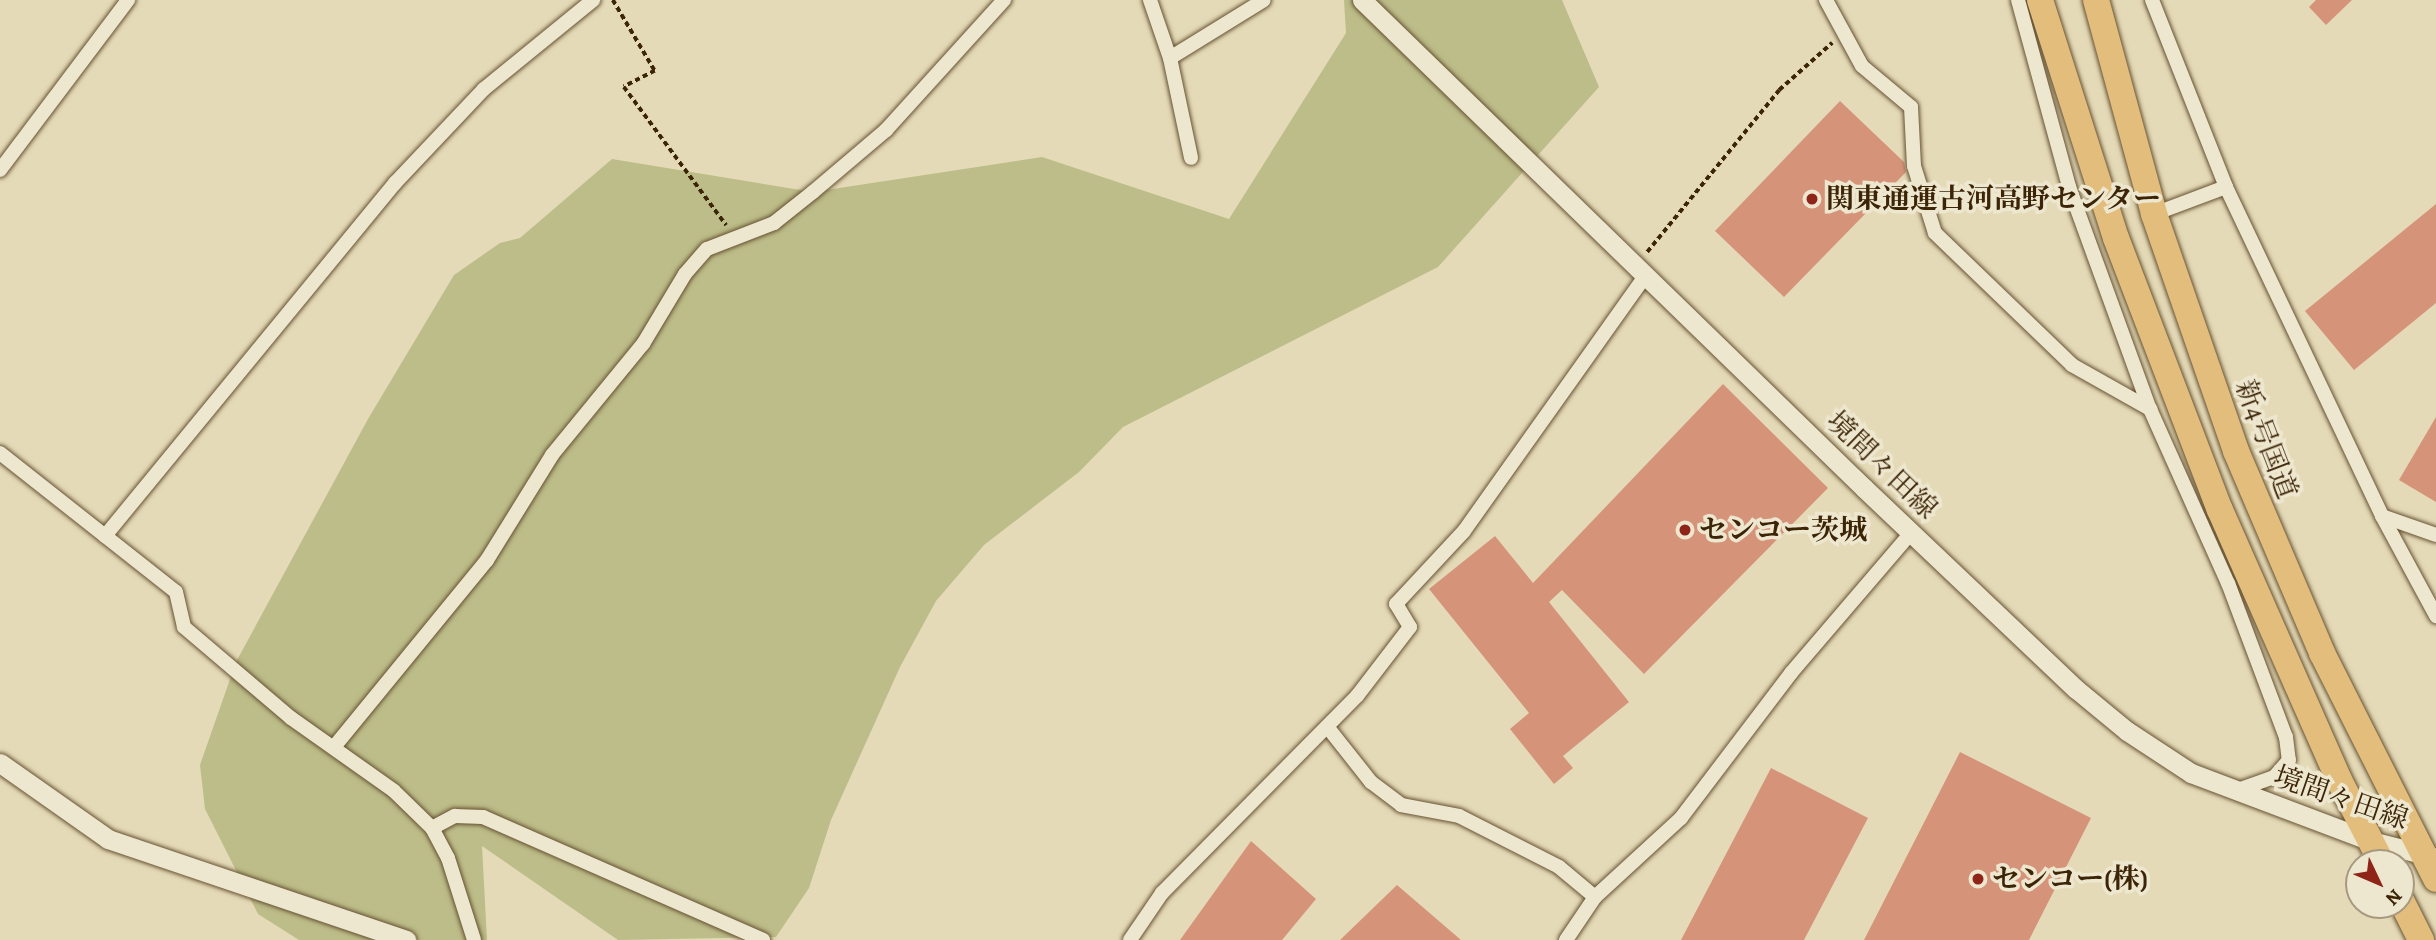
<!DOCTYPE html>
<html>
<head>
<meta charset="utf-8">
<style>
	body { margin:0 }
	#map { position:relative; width:2436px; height:940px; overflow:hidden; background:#e5dab7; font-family:Alegreya,"Noto Serif JP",serif }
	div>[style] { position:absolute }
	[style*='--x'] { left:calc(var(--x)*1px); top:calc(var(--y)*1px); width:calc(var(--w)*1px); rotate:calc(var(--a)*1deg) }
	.green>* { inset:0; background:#bdbd89 }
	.building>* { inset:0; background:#d59479 }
	.path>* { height:3.5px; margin-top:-1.75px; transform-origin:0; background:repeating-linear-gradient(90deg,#3c2406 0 5px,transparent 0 8.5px) }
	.roads { filter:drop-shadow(0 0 2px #665232) drop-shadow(0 0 2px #665232) }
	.street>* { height:14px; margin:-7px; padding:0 7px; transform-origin:7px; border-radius:7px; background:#eee7d0 }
	.secondary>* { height:19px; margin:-9.5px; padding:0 9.5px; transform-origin:9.5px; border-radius:9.5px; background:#eee7d0 }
	.highway>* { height:26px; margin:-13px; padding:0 13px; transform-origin:13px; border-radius:13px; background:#e2bd7c }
	.dots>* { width:19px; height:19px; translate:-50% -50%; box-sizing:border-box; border:4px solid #eee7d0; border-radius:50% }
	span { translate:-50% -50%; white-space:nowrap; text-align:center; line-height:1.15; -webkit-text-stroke:7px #eee7d0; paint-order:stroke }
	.poi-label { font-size:28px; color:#3c2406; font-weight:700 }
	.left { translate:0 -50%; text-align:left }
	.street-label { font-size:28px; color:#3c2406 }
	.north { position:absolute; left:2345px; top:849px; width:70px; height:70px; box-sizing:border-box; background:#eee7d0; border:2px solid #a7997f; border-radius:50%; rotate:134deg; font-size:19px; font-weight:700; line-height:28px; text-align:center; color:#3c2406 }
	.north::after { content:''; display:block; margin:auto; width:24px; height:32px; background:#8f2418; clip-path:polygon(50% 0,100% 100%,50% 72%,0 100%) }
</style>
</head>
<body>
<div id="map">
	<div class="green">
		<div style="clip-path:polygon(1344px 0,1562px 0,1599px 87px,1438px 267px,1123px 427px,1079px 472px,984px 545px,936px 601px,900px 667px,831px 820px,809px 888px,776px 937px,618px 940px,482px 846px,487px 940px,299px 940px,258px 914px,205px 809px,200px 765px,236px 662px,368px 419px,454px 275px,500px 243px,520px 238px,612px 159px,813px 192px,1042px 157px,1229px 219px,1346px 33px)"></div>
	</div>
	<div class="building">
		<div style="clip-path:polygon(2316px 0,2352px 0,2326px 25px,2309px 7px)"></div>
		<div style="clip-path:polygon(1840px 101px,1904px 162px,1906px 172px,1784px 297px,1715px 231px)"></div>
		<div style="clip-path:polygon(2436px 204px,2436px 303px,2354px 370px,2305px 311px)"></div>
		<div style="clip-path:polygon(1723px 384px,1828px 488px,1644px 674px,1562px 590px,1549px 602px,1629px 702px,1563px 756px,1573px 768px,1554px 784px,1510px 729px,1529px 713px,1429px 589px,1495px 536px,1533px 583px)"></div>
		<div style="clip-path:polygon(2436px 417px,2436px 502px,2399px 480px)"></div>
		<div style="clip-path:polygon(1960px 752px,2091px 818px,2029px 940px,1864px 940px)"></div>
		<div style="clip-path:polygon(1771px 768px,1868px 818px,1804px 940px,1681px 940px)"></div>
		<div style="clip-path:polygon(1251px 841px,1316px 899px,1282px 940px,1180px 940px)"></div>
		<div style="clip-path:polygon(1397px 885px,1461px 940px,1340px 940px)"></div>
	</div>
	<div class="path">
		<div style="--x:613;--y:0;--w:82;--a:59.4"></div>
		<div style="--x:655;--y:71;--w:35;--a:153"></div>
		<div style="--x:624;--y:87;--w:172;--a:53.5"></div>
		<div style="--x:1647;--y:252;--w:209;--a:-50.8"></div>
		<div style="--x:1779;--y:90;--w:71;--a:-41.6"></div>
	</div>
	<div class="roads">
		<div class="street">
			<div style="--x:1150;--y:0;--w:61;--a:71"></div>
			<div style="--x:1170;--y:58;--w:110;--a:-31.7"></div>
			<div style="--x:1826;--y:0;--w:75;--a:61.4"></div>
			<div style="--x:1862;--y:66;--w:64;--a:39.9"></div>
			<div style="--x:1911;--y:107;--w:59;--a:87.1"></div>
			<div style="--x:1914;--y:166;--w:70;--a:72.6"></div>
			<div style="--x:1935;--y:233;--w:190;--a:43.9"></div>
			<div style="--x:2072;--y:365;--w:90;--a:29.4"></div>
			<div style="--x:2150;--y:409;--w:191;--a:65.9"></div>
			<div style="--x:2228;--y:583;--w:165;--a:69.4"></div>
			<div style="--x:2286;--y:737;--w:23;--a:83"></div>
			<div style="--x:2289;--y:760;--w:23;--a:131"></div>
			<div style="--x:2274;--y:777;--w:41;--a:160.3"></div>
			<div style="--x:2018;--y:0;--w:194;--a:74.7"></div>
			<div style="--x:2069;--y:187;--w:236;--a:70"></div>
			<div style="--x:2152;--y:0;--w:201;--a:68.4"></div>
			<div style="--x:2226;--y:187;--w:364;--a:64.6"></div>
			<div style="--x:2382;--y:516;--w:114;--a:61.6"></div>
			<div style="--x:1170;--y:58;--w:102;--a:78.1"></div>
			<div style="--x:0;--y:170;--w:213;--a:-53"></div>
			<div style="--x:2154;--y:214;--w:77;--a:-20.6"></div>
			<div style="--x:0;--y:453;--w:224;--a:38.3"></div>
			<div style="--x:176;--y:592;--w:36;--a:77"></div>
			<div style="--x:184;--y:627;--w:140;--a:40.4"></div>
			<div style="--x:291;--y:718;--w:126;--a:35.3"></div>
			<div style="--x:394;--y:791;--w:53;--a:44.2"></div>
			<div style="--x:432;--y:828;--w:34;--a:62"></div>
			<div style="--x:448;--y:858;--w:86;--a:72.4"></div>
			<div style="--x:2382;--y:516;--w:57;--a:19.4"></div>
			<div style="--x:105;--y:536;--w:457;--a:-50.6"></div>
			<div style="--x:395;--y:183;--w:129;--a:-46.6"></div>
			<div style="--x:484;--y:89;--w:141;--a:-39.2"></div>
			<div style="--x:1329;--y:729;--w:68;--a:51.6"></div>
			<div style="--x:1371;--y:782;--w:38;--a:37"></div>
			<div style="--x:1401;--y:805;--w:59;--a:10.7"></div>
			<div style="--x:1459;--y:816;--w:112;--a:27"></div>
			<div style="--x:1559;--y:867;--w:47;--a:39.8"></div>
			<div style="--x:334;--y:747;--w:242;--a:-50.7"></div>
			<div style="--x:487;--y:560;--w:123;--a:-58.2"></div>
			<div style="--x:552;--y:455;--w:144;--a:-50.7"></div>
			<div style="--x:643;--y:344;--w:82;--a:-59"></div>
			<div style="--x:685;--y:274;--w:33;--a:-49"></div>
			<div style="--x:707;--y:249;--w:72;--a:-21.2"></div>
			<div style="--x:774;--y:223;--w:50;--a:-38.5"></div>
			<div style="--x:813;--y:192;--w:96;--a:-40.3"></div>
			<div style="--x:886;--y:130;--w:176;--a:-47.8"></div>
			<div style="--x:432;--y:828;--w:26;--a:-28"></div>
			<div style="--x:455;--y:816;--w:28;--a:2"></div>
			<div style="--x:483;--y:817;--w:306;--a:23.7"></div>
			<div style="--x:1130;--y:940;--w:57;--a:-55.8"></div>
			<div style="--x:1162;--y:893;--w:277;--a:-45.3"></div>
			<div style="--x:1357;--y:696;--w:87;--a:-52.5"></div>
			<div style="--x:1410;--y:627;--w:27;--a:-121"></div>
			<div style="--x:1396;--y:604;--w:100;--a:-47"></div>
			<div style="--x:1464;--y:531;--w:313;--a:-54.6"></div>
			<div style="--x:1566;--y:940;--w:52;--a:-56"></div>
			<div style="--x:1595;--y:897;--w:117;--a:-42.6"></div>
			<div style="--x:1681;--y:818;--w:182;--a:-52.8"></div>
			<div style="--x:1791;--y:673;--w:184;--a:-49.4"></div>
		</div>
		<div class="secondary">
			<div style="--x:1362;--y:0;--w:700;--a:44.19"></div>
			<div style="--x:1864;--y:488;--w:292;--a:43.5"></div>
			<div style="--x:2076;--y:689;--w:66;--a:39.5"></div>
			<div style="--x:2127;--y:731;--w:77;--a:33.3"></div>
			<div style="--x:2191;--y:773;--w:192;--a:20.7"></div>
			<div style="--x:2371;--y:841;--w:61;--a:14.3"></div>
			<div style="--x:0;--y:763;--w:132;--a:35.1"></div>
			<div style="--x:108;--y:839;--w:315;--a:18.7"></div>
		</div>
		<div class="highway">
			<div style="--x:2040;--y:0;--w:250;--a:72.3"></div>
			<div style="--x:2116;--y:238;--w:291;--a:69.1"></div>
			<div style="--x:2220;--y:510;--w:295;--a:66.2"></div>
			<div style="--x:2339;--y:780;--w:93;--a:62.6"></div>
			<div style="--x:2096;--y:0;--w:222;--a:74.8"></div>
			<div style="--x:2154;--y:214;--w:251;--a:70.9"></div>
			<div style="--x:2236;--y:451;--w:220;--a:66.9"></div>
			<div style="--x:2322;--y:653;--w:253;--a:63.2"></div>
			<div style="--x:2401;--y:900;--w:45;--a:63.4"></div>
		</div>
	</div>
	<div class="dots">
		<div style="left:1812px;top:199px;background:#8f2418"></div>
		<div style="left:1685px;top:530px;background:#8f2418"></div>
		<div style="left:1978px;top:879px;background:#8f2418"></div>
	</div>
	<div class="poi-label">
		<span class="left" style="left:1826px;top:199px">関東通運古河高野センター</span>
		<span class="left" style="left:1699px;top:530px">センコー茨城</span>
		<span class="left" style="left:1992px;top:879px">センコー(株)</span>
	</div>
	<div class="street-label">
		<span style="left:2266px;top:439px;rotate:69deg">新4号国道</span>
		<span style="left:1882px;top:465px;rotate:44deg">境間々田線</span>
		<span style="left:2341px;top:798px;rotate:19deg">境間々田線</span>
	</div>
	<div class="north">N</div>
</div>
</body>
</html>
